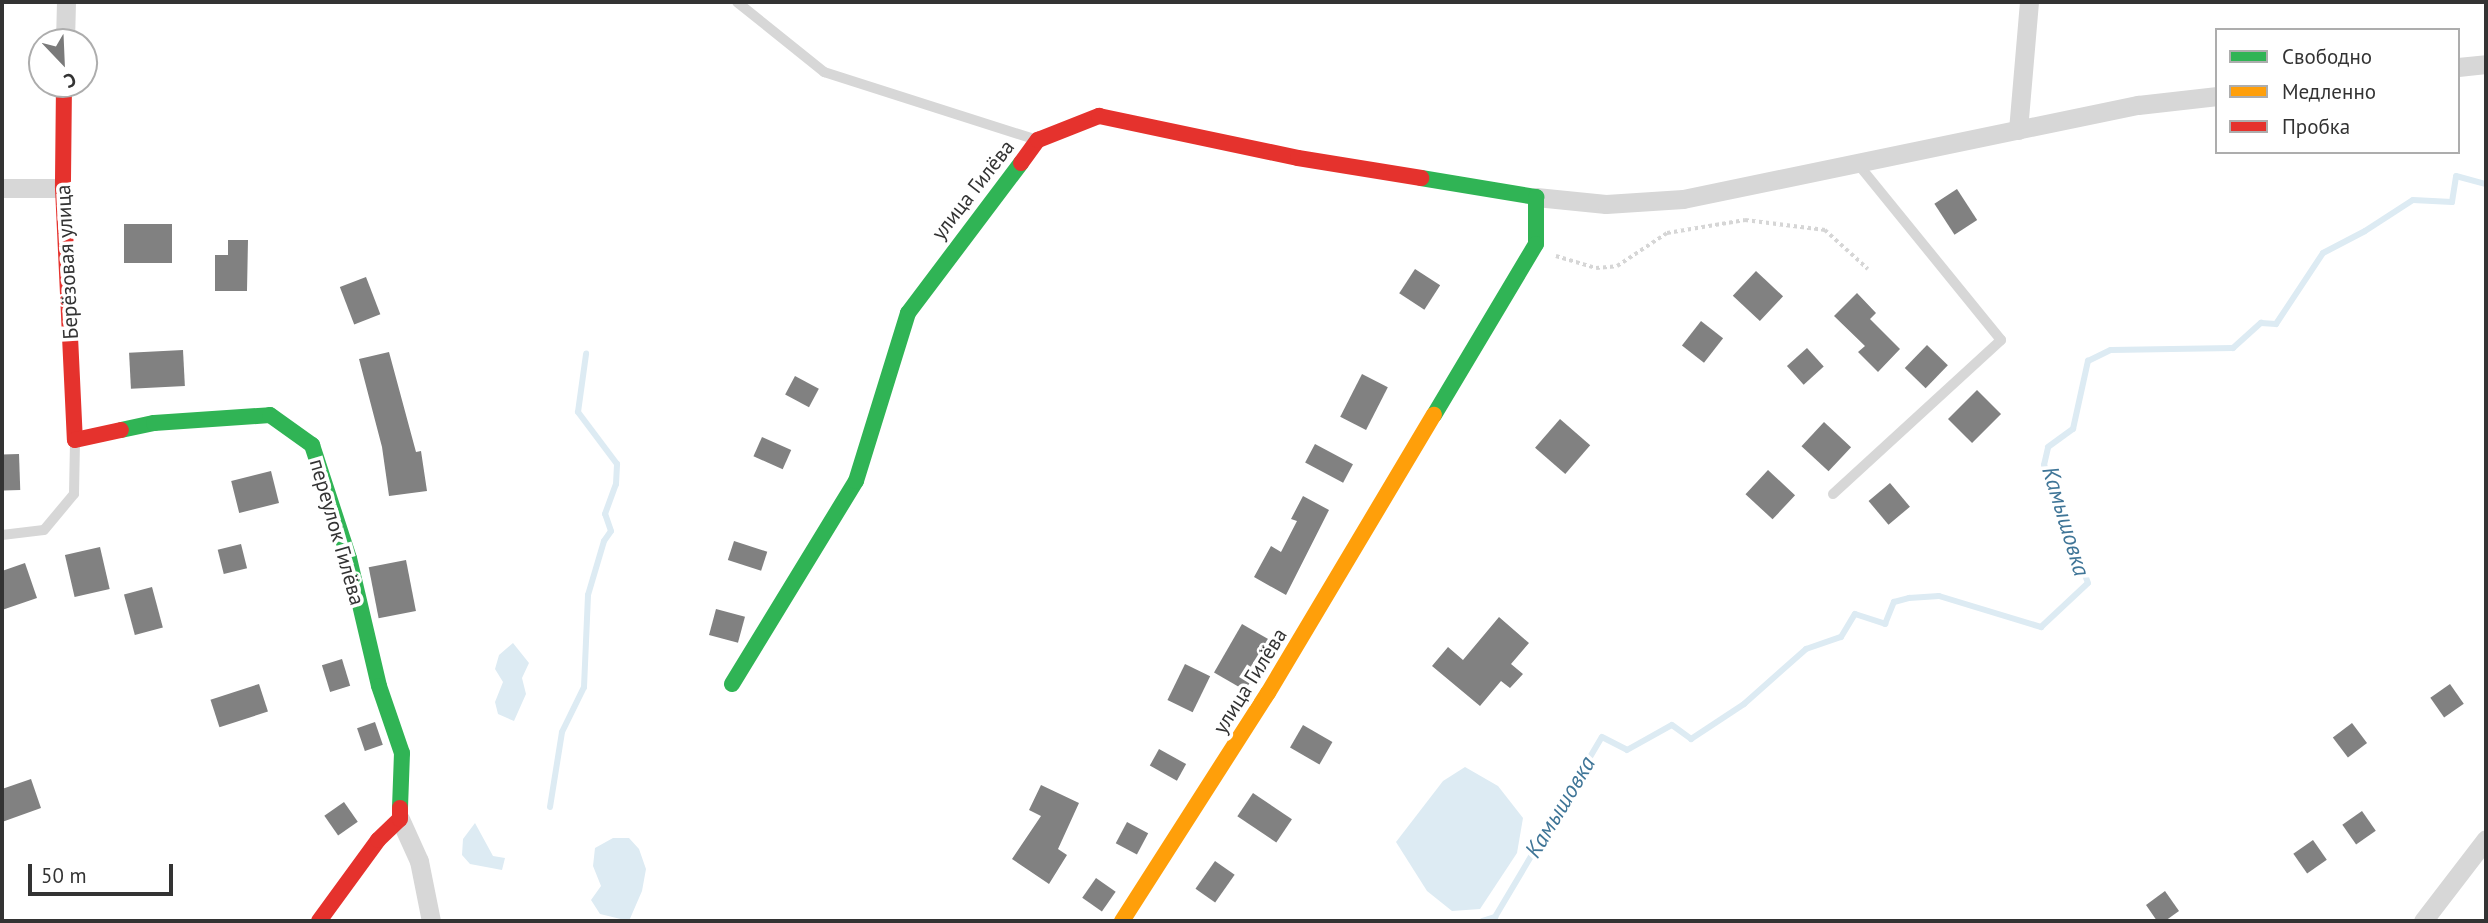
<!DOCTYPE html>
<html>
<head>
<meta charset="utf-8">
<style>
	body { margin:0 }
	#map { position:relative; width:2488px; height:923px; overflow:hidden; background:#fff; font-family:"PT Sans",sans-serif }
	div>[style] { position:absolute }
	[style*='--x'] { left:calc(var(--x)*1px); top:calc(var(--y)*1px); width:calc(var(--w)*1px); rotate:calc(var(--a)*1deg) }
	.water>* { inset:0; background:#ddebf3 }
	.stream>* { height:6px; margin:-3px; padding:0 3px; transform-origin:3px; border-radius:3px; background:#ddebf3 }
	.building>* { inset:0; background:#818181; transform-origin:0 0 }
	.path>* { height:3.5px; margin-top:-1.75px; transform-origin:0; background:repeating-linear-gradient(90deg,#d6d6d6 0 3.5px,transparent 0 7px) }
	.lane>* { height:10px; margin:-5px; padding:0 5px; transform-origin:5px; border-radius:5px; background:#d7d7d7 }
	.street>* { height:19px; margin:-9.5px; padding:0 9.5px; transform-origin:9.5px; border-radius:9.5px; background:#d7d7d7 }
	.fast>* { height:16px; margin:-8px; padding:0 8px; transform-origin:8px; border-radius:8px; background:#30b455 }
	.slow>* { height:16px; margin:-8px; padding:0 8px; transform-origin:8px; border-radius:8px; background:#ff9f0a }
	.jam>* { height:16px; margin:-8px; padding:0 8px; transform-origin:8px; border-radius:8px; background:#e5322d }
	span { translate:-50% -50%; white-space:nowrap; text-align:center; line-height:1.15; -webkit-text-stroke:7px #fff; paint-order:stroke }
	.street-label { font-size:21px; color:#333 }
	.water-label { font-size:23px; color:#3f7597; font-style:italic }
	.frame { position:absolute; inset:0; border:4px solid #333; pointer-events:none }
	.legend { position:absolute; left:2215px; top:28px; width:245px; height:126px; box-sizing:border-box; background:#fff; border:2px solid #adadad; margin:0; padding:9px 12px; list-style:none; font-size:21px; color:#333 }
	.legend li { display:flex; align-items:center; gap:14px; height:35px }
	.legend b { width:35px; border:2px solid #adadad }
	.north { position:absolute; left:28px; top:28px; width:70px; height:70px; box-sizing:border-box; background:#fff; border:2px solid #adadad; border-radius:50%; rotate:157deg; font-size:19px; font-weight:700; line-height:28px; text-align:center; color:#333 }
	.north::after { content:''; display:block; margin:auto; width:24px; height:32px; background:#7a7a7a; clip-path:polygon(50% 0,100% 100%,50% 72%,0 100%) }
	.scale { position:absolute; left:28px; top:864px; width:145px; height:32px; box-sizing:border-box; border:4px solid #333; border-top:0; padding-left:9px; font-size:21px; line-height:24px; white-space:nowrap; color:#333; -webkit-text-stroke:5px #fff; paint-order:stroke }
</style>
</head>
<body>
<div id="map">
	<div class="water">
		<div style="clip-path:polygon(513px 643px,529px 663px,522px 678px,526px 694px,514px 721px,498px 714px,495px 702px,503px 682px,495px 669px,499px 655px)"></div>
		<div style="clip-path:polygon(1465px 767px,1498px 786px,1523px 818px,1517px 853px,1480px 909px,1452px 911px,1427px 891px,1396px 842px,1443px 781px)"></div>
		<div style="clip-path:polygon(475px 823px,493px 856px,505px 858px,502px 870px,470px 864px,462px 855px,463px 839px)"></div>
		<div style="clip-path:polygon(613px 838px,629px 838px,639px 849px,646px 869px,642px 891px,629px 921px,600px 914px,591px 900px,601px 886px,593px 866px,595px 848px)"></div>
	</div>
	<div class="stream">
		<div style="--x:550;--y:807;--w:76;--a:-80.9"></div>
		<div style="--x:562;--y:732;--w:50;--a:-63.9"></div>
		<div style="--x:584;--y:687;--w:92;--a:-87.5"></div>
		<div style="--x:588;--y:595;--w:56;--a:-73.5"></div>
		<div style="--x:604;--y:541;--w:12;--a:-55"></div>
		<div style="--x:611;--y:531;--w:18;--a:-109"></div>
		<div style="--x:605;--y:514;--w:32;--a:-70"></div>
		<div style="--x:616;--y:484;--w:20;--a:-87"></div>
		<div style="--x:617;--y:464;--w:65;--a:-126.9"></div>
		<div style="--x:578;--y:412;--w:59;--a:-82.1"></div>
		<div style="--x:1482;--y:921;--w:14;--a:-17"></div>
		<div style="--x:1495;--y:917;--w:209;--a:-59.3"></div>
		<div style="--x:1602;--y:737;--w:28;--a:27"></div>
		<div style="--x:1627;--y:750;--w:51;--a:-29.1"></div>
		<div style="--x:1672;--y:725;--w:24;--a:36"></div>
		<div style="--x:1691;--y:739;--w:64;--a:-33.4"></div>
		<div style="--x:1744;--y:704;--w:83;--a:-41.6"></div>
		<div style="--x:1806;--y:649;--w:37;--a:-19"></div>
		<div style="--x:1841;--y:637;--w:27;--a:-59"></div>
		<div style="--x:1855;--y:614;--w:32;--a:18"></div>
		<div style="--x:1885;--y:624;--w:24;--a:-68"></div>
		<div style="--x:1894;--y:602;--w:16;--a:-15"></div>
		<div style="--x:1909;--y:598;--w:30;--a:-4"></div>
		<div style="--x:1939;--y:596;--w:107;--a:16.9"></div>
		<div style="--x:2041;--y:627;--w:64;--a:-43.1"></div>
		<div style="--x:2088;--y:583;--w:126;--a:-110.4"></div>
		<div style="--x:2044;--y:465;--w:18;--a:-77"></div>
		<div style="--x:2048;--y:447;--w:31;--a:-36"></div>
		<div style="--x:2073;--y:429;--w:70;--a:-77.6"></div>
		<div style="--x:2088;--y:361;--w:25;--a:-26"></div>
		<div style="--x:2111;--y:350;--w:122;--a:-0.9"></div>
		<div style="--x:2233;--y:348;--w:38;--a:-42"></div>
		<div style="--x:2261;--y:323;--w:15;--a:4"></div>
		<div style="--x:2276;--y:324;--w:85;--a:-56.5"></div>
		<div style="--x:2323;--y:253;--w:47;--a:-27.6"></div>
		<div style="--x:2365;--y:231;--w:57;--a:-32.9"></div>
		<div style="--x:2413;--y:200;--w:39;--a:3"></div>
		<div style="--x:2452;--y:202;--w:26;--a:-81"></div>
		<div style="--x:2456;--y:176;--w:31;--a:15"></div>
	</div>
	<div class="building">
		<div style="left:1957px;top:189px;width:37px;height:27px;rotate:57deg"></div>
		<div style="left:124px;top:224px;width:48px;height:39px"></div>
		<div style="clip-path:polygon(228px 240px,248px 240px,247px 291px,215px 291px,215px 255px,228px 255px)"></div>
		<div style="left:1415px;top:269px;width:30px;height:29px;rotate:33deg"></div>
		<div style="left:1756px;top:271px;width:37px;height:34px;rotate:43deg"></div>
		<div style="left:366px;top:277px;width:40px;height:28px;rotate:69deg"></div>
		<div style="clip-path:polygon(1857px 293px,1876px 313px,1870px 319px,1900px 349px,1878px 372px,1858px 352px,1865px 346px,1834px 316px)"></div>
		<div style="left:1701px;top:321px;width:28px;height:31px;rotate:38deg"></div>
		<div style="left:1927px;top:345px;width:29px;height:32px;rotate:44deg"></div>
		<div style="left:1807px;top:348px;width:25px;height:27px;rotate:48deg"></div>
		<div style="left:183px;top:350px;width:36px;height:54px;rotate:87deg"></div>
		<div style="clip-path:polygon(389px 352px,416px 452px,421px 451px,427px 491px,389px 496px,382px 447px,359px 359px)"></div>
		<div style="left:1362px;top:374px;width:29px;height:48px;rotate:27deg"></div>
		<div style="left:795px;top:376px;width:27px;height:21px;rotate:28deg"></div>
		<div style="left:1977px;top:390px;width:34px;height:41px;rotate:45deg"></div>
		<div style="left:1560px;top:419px;width:40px;height:38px;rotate:41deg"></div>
		<div style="left:1824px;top:422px;width:37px;height:33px;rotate:43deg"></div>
		<div style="left:762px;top:437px;width:32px;height:21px;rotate:24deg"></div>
		<div style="left:1315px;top:444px;width:43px;height:21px;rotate:28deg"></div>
		<div style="left:19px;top:454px;width:36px;height:17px;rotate:88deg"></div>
		<div style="left:1768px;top:470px;width:37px;height:33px;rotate:43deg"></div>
		<div style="left:271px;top:471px;width:33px;height:41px;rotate:76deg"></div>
		<div style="left:1890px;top:483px;width:31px;height:28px;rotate:50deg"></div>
		<div style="clip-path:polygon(1303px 496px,1329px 510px,1286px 595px,1254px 577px,1271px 546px,1281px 552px,1297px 521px,1291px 519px)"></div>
		<div style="left:734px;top:541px;width:35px;height:20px;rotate:18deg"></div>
		<div style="left:241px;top:544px;width:25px;height:24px;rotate:76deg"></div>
		<div style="left:100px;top:547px;width:43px;height:36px;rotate:77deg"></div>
		<div style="left:406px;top:560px;width:52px;height:38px;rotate:79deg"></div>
		<div style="clip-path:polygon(25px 563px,37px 598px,2px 610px,2px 571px)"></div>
		<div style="left:152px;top:587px;width:42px;height:29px;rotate:75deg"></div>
		<div style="left:716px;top:609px;width:30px;height:27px;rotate:15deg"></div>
		<div style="clip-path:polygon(1499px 617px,1529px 643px,1511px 664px,1523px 674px,1510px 688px,1501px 681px,1480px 706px,1432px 666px,1448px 647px,1463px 660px)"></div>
		<div style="left:1242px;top:624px;width:36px;height:56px;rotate:30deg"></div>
		<div style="left:342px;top:659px;width:28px;height:21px;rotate:73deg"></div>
		<div style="left:1185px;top:664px;width:28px;height:40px;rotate:26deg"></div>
		<div style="left:259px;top:684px;width:29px;height:51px;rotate:72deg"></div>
		<div style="left:2450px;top:684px;width:24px;height:24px;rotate:55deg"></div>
		<div style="left:375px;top:722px;width:24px;height:19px;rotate:71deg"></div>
		<div style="left:2352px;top:723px;width:25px;height:24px;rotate:53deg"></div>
		<div style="left:1303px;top:725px;width:34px;height:26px;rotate:30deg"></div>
		<div style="left:1159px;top:749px;width:31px;height:19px;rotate:29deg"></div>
		<div style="clip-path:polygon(31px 779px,41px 808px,2px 822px,2px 789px)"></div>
		<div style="clip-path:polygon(1041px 785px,1079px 803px,1058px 849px,1067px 855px,1049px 884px,1012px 859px,1041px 816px,1029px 810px)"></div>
		<div style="left:1253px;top:793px;width:47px;height:28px;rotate:34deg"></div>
		<div style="left:344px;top:802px;width:24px;height:24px;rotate:55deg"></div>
		<div style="left:2362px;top:811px;width:24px;height:24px;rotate:55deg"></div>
		<div style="left:1127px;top:822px;width:24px;height:24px;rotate:28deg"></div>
		<div style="left:2313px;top:840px;width:24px;height:24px;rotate:55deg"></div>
		<div style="left:1215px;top:861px;width:24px;height:34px;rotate:35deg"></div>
		<div style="left:1096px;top:878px;width:24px;height:24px;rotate:35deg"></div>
		<div style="clip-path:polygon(2165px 891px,2179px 911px,2165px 921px,2157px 921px,2146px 905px)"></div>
	</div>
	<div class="path">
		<div style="--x:1556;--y:256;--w:42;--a:16.7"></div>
		<div style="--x:1596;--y:268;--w:21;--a:-5"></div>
		<div style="--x:1617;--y:266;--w:60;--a:-33.4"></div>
		<div style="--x:1667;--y:233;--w:79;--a:-9.5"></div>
		<div style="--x:1745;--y:220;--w:81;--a:7.1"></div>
		<div style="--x:1825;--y:230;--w:58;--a:42.2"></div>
	</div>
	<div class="lane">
		<div style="--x:737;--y:2;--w:112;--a:38.8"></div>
		<div style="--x:824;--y:72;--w:220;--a:17.7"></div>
		<div style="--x:1833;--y:494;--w:228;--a:-42.5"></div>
		<div style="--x:2001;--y:340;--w:228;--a:-129.1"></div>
		<div style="--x:2;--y:535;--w:42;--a:-6.8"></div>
		<div style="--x:44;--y:530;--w:47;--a:-50.2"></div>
		<div style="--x:74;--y:494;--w:54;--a:-88.9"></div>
	</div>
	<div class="street">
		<div style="--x:65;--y:42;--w:40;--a:-88.6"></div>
		<div style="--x:2458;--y:67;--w:28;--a:-6"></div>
		<div style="--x:2018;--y:130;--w:128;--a:-85.1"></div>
		<div style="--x:2;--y:188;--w:61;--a:0"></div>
		<div style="--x:1536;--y:197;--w:70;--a:5.7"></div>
		<div style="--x:1606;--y:204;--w:77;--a:-3.7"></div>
		<div style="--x:1683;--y:199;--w:465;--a:-11.7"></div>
		<div style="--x:2138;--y:105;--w:80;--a:-6.5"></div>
		<div style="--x:400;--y:819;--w:46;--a:65.7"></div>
		<div style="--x:419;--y:861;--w:61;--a:78.7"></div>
		<div style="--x:2423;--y:921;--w:103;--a:-52.5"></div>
	</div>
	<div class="fast">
		<div style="--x:1421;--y:178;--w:117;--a:9.4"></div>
		<div style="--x:1536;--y:197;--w:47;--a:90"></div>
		<div style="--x:1536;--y:244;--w:199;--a:120.8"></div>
		<div style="--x:121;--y:430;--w:34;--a:-12"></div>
		<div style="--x:154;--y:423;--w:116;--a:-3.9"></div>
		<div style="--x:270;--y:415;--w:52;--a:35.5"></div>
		<div style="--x:312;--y:445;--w:119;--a:71.9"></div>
		<div style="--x:349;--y:558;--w:131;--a:76.8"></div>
		<div style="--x:379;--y:686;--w:71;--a:71.1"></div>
		<div style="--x:402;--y:753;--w:55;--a:92.1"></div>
		<div style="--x:732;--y:684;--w:238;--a:-58.6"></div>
		<div style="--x:856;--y:481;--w:176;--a:-72.8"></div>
		<div style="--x:908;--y:313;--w:188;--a:-53"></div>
	</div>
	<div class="slow">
		<div style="--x:1122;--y:921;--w:271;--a:-57.4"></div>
		<div style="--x:1268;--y:693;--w:324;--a:-59.2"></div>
	</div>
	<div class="jam">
		<div style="--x:64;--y:84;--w:104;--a:90.6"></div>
		<div style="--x:63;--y:188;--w:252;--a:87.3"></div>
		<div style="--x:75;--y:440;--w:47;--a:-12.3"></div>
		<div style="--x:1021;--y:163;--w:29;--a:-54"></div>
		<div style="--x:1038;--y:140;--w:66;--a:-21.5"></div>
		<div style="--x:1099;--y:116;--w:203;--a:11.9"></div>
		<div style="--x:1298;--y:158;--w:125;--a:9.2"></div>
		<div style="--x:319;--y:921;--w:100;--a:-53.9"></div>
		<div style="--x:378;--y:840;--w:30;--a:-44"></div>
		<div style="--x:400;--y:819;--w:11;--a:-90"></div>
	</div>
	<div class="street-label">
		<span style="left:973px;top:190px;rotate:-52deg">улица Гилёва</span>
		<span style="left:67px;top:262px;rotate:-93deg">Берёзовая улица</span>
		<span style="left:337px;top:532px;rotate:74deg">переулок Гилёва</span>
		<span style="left:1250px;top:681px;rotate:-58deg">улица Гилёва</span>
	</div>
	<div class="water-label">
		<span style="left:2066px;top:521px;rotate:73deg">Камышовка</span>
		<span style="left:1560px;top:807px;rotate:-59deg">Камышовка</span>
	</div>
	<div class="frame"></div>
	<ul class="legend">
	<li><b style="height:9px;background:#30b455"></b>Свободно</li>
	<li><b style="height:9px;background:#ff9f0a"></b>Медленно</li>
	<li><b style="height:9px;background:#e5322d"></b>Пробка</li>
	</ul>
	<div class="north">С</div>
	<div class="scale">50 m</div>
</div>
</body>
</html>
